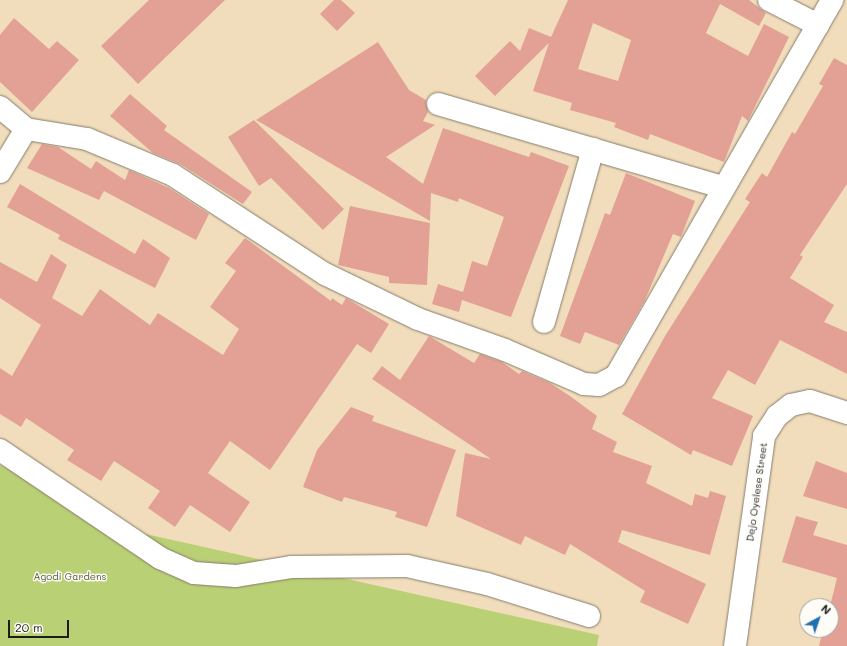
<!DOCTYPE html>
<html>
<head>
<meta charset="utf-8">
<style>
	body { margin:0 }
	#map { position:relative; width:847px; height:646px; overflow:hidden; background:#f1ddbc; font-family:Mali,sans-serif }
	div>[style] { position:absolute }
	[style*='--x'] { left:calc(var(--x)*1px); top:calc(var(--y)*1px); width:calc(var(--w)*1px); rotate:calc(var(--a)*1deg) }
	.green>* { inset:0; background:#bad075 }
	.building>* { inset:0; background:#e3a195 }
	.roads { filter:drop-shadow(0 0 1px #867c6c) drop-shadow(0 0 1px #867c6c) }
	.minor>* { height:22px; margin:-11px; padding:0 11px; transform-origin:11px; border-radius:11px; background:#fff }
	span { translate:-50% -50%; white-space:nowrap; text-align:center; line-height:1.15; -webkit-text-stroke:3px #fdfcf7; paint-order:stroke }
	.street-label { font-size:10px; color:#1c1c1c }
	.park-label { font-size:10px; color:#535b3b }
	.north { position:absolute; left:799px; top:598px; width:40px; height:40px; box-sizing:border-box; background:#fdfcf7; border:1px solid #a3a29f; border-radius:50%; rotate:40deg; font-size:11px; font-weight:700; line-height:16px; text-align:center; color:#1c1c1c }
	.north::after { content:''; display:block; margin:auto; width:14px; height:18px; background:#1f6fb2; clip-path:polygon(50% 0,100% 100%,50% 72%,0 100%) }
	.scale { position:absolute; left:8px; top:620px; width:61px; height:18px; box-sizing:border-box; border:2px solid #1c1c1c; border-top:0; padding-left:5px; font-size:12px; line-height:14px; white-space:nowrap; color:#1c1c1c; -webkit-text-stroke:3px #fdfcf7; paint-order:stroke }
</style>
</head>
<body>
<div id="map">
	<div class="green">
		<div style="clip-path:polygon(0 465px,132px 531px,599px 635px,597px 646px,0 646px)"></div>
	</div>
	<div class="building">
		<div style="clip-path:polygon(149px 0,225px 0,138px 84px,101px 46px)"></div>
		<div style="clip-path:polygon(334px 0,341px 0,355px 13px,337px 31px,320px 14px)"></div>
		<div style="clip-path:polygon(evenodd,568px 0,749px 0,766px 13px,759px 26px,720px 4px,706px 33px,748px 56px,764px 24px,789px 37px,748px 121px,742px 116px,724px 162px,650px 134px,648px 140px,614px 127px,616px 123px,570px 110px,572px 103px,533px 91px,549px 43px,495px 96px,475px 76px,510px 41px,520px 51px,529px 28px,551px 37px,568px 0,593px 23px,631px 40px,618px 81px,578px 69px,593px 23px)"></div>
		<div style="clip-path:polygon(14px 18px,49px 49px,57px 41px,79px 60px,32px 112px,0 82px,0 35px)"></div>
		<div style="clip-path:polygon(378px 42px,409px 90px,426px 100px,428px 112px,423px 121px,435px 125px,386px 157px,423px 184px,443px 128px,529px 157px,531px 152px,569px 166px,511px 317px,462px 300px,459px 312px,432px 304px,438px 284px,463px 292px,472px 261px,487px 266px,504px 217px,459px 198px,458px 202px,431px 193px,430px 221px,256px 120px)"></div>
		<div style="clip-path:polygon(834px 58px,847px 65px,847px 184px,800px 255px,803px 257px,790px 278px,834px 305px,824px 322px,847px 332px,847px 374px,780px 340px,755px 385px,728px 370px,712px 398px,753px 416px,732px 466px,693px 450px,691px 455px,622px 414px,665px 336px,750px 202px,745px 199px,762px 173px,767px 177px,792px 132px,795px 134px,823px 86px,819px 84px)"></div>
		<div style="clip-path:polygon(130px 94px,167px 126px,164px 130px,252px 192px,243px 204px,180px 164px,153px 153px,110px 116px)"></div>
		<div style="clip-path:polygon(254px 120px,344px 209px,323px 230px,271px 178px,259px 186px,228px 137px)"></div>
		<div style="clip-path:polygon(42px 144px,58px 147px,91px 169px,96px 161px,125px 180px,129px 170px,169px 188px,209px 214px,196px 240px,104px 191px,99px 200px,27px 168px)"></div>
		<div style="clip-path:polygon(626px 173px,695px 201px,681px 237px,673px 234px,645px 300px,619px 345px,585px 332px,580px 344px,560px 336px,605px 213px,610px 215px)"></div>
		<div style="clip-path:polygon(20px 184px,135px 254px,143px 239px,170px 258px,155px 288px,58px 239px,60px 235px,7px 207px)"></div>
		<div style="clip-path:polygon(350px 206px,430px 223px,427px 285px,389px 283px,389px 277px,338px 265px)"></div>
		<div style="clip-path:polygon(245px 238px,331px 301px,332px 298px,342px 305px,346px 298px,389px 324px,371px 353px,357px 344px,270px 470px,230px 441px,208px 473px,250px 502px,230px 532px,190px 505px,175px 527px,148px 508px,160px 491px,114px 461px,101px 481px,67px 460px,74px 450px,26px 418px,21px 427px,0 414px,0 368px,12px 376px,41px 325px,0 298px,0 262px,37px 282px,51px 254px,67px 265px,52px 298px,82px 316px,100px 289px,150px 325px,158px 313px,223px 355px,239px 329px,210px 307px,236px 271px,225px 263px)"></div>
		<div style="clip-path:polygon(429px 336px,474px 363px,480px 354px,502px 362px,519px 374px,522px 371px,550px 383px,570px 396px,597px 416px,592px 429px,617px 442px,613px 452px,652px 466px,646px 483px,692px 506px,695px 494px,708px 498px,710px 491px,726px 496px,710px 555px,622px 530px,618px 542px,706px 584px,688px 624px,640px 602px,645px 591px,570px 544px,565px 555px,525px 536px,521px 545px,456px 516px,465px 453px,491px 459px,372px 379px,382px 366px,400px 380px)"></div>
		<div style="clip-path:polygon(351px 407px,374px 416px,372px 421px,456px 450px,427px 527px,395px 517px,397px 512px,344px 497px,342px 502px,303px 487px,317px 450px)"></div>
		<div style="clip-path:polygon(816px 461px,847px 473px,847px 509px,803px 496px)"></div>
		<div style="clip-path:polygon(796px 516px,818px 522px,813px 535px,847px 545px,847px 646px,819px 646px,823px 630px,831px 630px,830px 606px,837px 578px,782px 562px)"></div>
	</div>
	<div class="roads">
		<div class="minor">
			<div style="--x:769;--y:0;--w:55;--a:27"></div>
			<div style="--x:438;--y:104;--w:296;--a:16.3"></div>
			<div style="--x:0;--y:107;--w:34;--a:40"></div>
			<div style="--x:26;--y:129;--w:62;--a:9.3"></div>
			<div style="--x:87;--y:139;--w:93;--a:22.7"></div>
			<div style="--x:173;--y:175;--w:181;--a:33.1"></div>
			<div style="--x:325;--y:274;--w:103;--a:25.8"></div>
			<div style="--x:418;--y:319;--w:92;--a:19.6"></div>
			<div style="--x:505;--y:350;--w:86;--a:23.3"></div>
			<div style="--x:584;--y:384;--w:15;--a:4"></div>
			<div style="--x:599;--y:385;--w:19;--a:-28"></div>
			<div style="--x:616;--y:376;--w:434;--a:-60.1"></div>
			<div style="--x:0;--y:172;--w:50;--a:-58.8"></div>
			<div style="--x:544;--y:322;--w:180;--a:-74.2"></div>
			<div style="--x:0;--y:450;--w:193;--a:34"></div>
			<div style="--x:160;--y:558;--w:37;--a:24"></div>
			<div style="--x:194;--y:573;--w:42;--a:4.1"></div>
			<div style="--x:236;--y:576;--w:57;--a:-9.1"></div>
			<div style="--x:292;--y:567;--w:115;--a:-0.5"></div>
			<div style="--x:407;--y:566;--w:82;--a:12.7"></div>
			<div style="--x:487;--y:584;--w:107;--a:17.4"></div>
			<div style="--x:735;--y:646;--w:212;--a:-82.1"></div>
			<div style="--x:764;--y:436;--w:24;--a:-57"></div>
			<div style="--x:777;--y:416;--w:18;--a:-38"></div>
			<div style="--x:791;--y:405;--w:19;--a:-12"></div>
			<div style="--x:810;--y:401;--w:39;--a:18"></div>
		</div>
	</div>
	<div class="street-label">
		<span style="left:757px;top:492px;rotate:-82deg">Dejo Oyelese Street</span>
	</div>
	<div class="park-label">
		<span style="left:70px;top:577px">Agodi Gardens</span>
	</div>
	<div class="north">N</div>
	<div class="scale">20 m</div>
</div>
</body>
</html>
